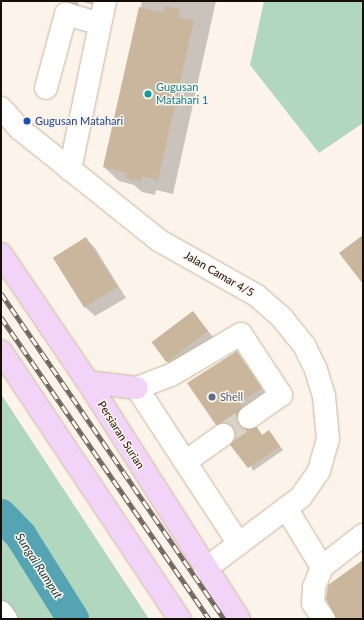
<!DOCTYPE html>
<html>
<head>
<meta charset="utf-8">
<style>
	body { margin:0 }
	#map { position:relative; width:364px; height:620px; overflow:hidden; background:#fcf4ea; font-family:Lato,sans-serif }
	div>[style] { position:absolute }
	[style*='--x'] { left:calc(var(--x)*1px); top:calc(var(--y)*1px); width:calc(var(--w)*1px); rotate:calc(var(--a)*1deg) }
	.green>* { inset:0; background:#b2d7bf }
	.shadow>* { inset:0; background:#0003 }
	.river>* { height:32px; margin:-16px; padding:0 16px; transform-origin:16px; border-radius:16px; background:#54a4b3 }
	.building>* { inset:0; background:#c9b69c; transform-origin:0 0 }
	.minor-tunnel>* { height:22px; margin-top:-11px; transform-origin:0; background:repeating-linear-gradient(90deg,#d9d2c8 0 22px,transparent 0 33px) }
	.roads { filter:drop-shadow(0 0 1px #c8b59c) drop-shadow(0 0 1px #c8b59c) }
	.minor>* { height:22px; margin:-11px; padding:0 11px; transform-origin:11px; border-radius:11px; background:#fff }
	.major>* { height:22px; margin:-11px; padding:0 11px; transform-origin:11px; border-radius:11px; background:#f3d4f9 }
	.rail>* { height:4.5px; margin-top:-2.25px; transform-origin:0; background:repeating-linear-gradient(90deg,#fcf4ea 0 9px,#6c645c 0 18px); box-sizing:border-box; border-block:1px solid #6c645c }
	.dots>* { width:11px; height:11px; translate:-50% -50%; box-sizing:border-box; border:2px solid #fcf4ea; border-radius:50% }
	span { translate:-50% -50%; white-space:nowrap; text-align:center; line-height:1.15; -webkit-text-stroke:3px #fcf4ea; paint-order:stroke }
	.culture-label { font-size:11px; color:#0d838f }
	.left { translate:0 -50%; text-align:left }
	.transit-label { font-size:11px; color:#164399 }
	.street-label { font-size:11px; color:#150e06 }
	.service-label { font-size:11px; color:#4e5e75 }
	.water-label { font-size:12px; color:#163d44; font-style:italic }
	.frame { position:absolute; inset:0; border:2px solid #150e06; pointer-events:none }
</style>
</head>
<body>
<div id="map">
	<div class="green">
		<div style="clip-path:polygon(264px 1px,363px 1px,363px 123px,319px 153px,250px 65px)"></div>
		<div style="clip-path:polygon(1px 394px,149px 619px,1px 619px)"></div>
	</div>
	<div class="shadow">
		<div style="clip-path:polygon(62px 1px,96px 1px,95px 5px,79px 1px,78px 6px)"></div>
		<div style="clip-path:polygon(142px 1px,216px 1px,173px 194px,156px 190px,155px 195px,142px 192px,134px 185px,119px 181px,104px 167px)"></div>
		<div style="clip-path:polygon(85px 238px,95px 248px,126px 298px,95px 316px,85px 307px)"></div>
		<div style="clip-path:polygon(193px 313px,214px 338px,174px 368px,167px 361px)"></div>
		<div style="clip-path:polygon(237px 352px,265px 393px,243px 408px,240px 423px,244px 429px,256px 428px,263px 436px,269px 432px,283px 450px,253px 471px,234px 428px,221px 428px,217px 424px)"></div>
	</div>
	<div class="river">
		<div style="--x:1;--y:515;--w:29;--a:46"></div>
		<div style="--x:21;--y:536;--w:98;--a:57.9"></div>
	</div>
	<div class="building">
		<div style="clip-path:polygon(165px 6px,180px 9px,178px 17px,194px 20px,158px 180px,142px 176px,141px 181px,126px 178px,127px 173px,103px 167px,139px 7px,163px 13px)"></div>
		<div style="clip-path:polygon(363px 235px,363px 284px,339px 253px)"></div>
		<div style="left:86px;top:237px;width:59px;height:39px;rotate:58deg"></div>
		<div style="left:193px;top:311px;width:25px;height:52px;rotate:53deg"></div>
		<div style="clip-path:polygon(237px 351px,262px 388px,240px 403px,242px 406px,237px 418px,239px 424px,250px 429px,257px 427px,262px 435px,269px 430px,280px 446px,248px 468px,230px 445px,235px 434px,233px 427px,228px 424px,216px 425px,187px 383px)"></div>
		<div style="clip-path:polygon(363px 560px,363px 619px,336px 619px,326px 599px,328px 585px)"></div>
	</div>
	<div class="minor-tunnel">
		<div style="--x:223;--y:435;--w:32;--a:-35"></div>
	</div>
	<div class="roads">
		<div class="minor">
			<div style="--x:46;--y:88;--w:77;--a:-74.9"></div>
			<div style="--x:66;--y:14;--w:35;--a:16"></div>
			<div style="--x:1;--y:108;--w:28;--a:48"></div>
			<div style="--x:20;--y:129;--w:179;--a:38.7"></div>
			<div style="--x:160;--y:241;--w:110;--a:29.4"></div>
			<div style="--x:256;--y:295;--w:35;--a:41"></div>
			<div style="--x:282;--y:318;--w:35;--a:51"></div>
			<div style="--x:304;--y:345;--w:28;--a:64"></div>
			<div style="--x:316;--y:370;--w:27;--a:73"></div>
			<div style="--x:324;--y:396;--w:43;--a:84.7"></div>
			<div style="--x:328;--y:439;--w:33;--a:106"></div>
			<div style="--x:319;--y:471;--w:32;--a:125"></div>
			<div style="--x:301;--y:497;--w:120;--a:143.1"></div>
			<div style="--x:70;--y:170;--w:173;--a:-78.3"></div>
			<div style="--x:185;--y:462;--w:47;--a:-35.4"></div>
			<div style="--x:286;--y:508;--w:69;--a:58.6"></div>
			<div style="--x:239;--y:544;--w:186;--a:-123.2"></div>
			<div style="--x:137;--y:388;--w:36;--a:-21"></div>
			<div style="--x:171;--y:375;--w:81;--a:-30.4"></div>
			<div style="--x:241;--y:334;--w:73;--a:56.7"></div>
			<div style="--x:281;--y:395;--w:39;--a:145"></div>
			<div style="--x:1;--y:612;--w:9;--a:54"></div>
			<div style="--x:324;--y:619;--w:19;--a:-125"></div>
			<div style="--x:313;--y:603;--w:16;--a:-86"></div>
			<div style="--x:314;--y:587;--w:22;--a:-68"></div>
			<div style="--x:322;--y:567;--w:52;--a:-38"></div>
		</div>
		<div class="major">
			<div style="--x:1;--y:254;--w:155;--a:55.8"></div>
			<div style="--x:88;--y:382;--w:281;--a:57.5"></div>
			<div style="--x:1;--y:351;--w:322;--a:56.3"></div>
			<div style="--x:88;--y:382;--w:49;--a:7"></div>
		</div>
	</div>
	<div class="rail">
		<div style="--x:1;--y:293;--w:395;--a:55.6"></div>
		<div style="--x:1;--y:317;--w:367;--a:55.4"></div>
	</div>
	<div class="dots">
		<div style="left:148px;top:94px;background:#0f9aa8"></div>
		<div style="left:27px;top:121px;background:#1a4fb4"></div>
		<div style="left:212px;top:397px;background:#5c6f8a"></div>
	</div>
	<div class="culture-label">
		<span class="left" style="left:156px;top:94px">Gugusan<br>Matahari 1</span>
	</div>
	<div class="transit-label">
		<span class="left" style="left:35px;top:121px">Gugusan Matahari</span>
	</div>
	<div class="street-label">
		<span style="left:219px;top:274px;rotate:30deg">Jalan Camar 4/5</span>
		<span style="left:121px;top:435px;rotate:58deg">Persiaran Surian</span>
	</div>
	<div class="service-label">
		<span class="left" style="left:220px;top:397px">Shell</span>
	</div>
	<div class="water-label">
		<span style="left:39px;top:566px;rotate:57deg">Sungai Rumput</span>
	</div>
	<div class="frame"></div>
</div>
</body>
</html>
